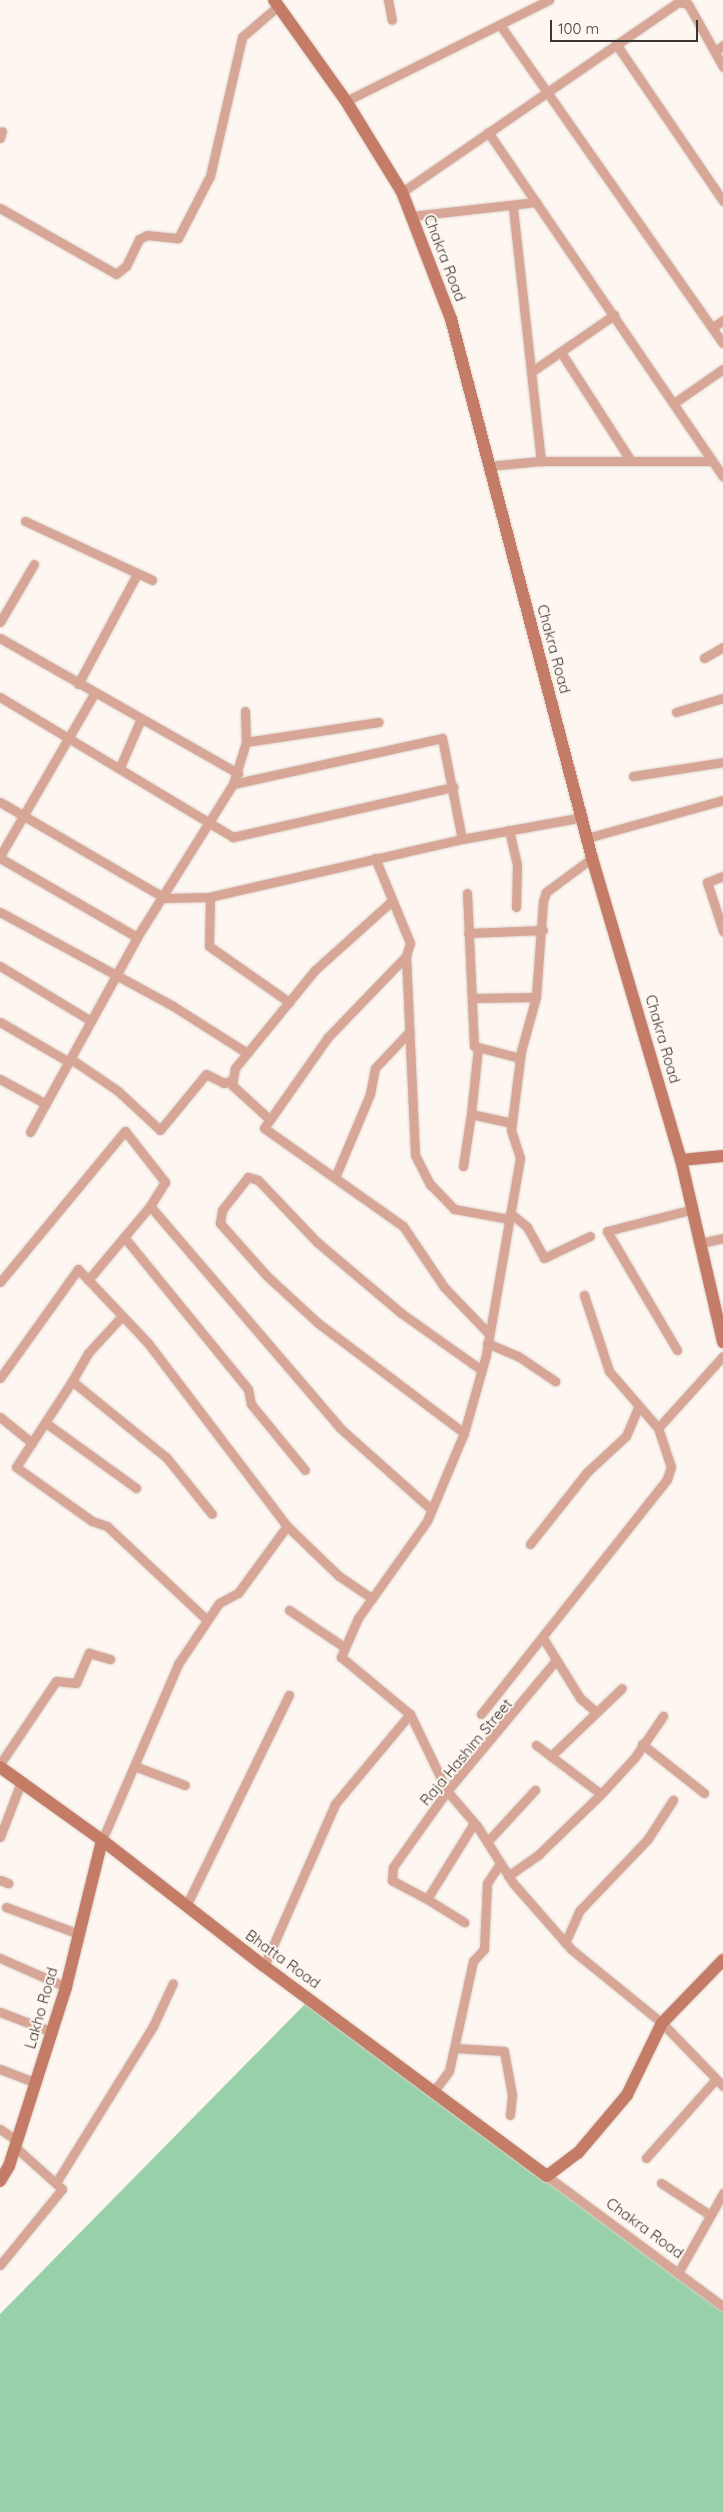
<!DOCTYPE html>
<html>
<head>
<meta charset="utf-8">
<style>
	body { margin:0 }
	#map { position:relative; width:723px; height:2512px; overflow:hidden; background:#fef7f1; font-family:Quicksand,sans-serif }
	div>[style] { position:absolute }
	[style*='--x'] { left:calc(var(--x)*1px); top:calc(var(--y)*1px); width:calc(var(--w)*1px); rotate:calc(var(--a)*1deg) }
	.forest>* { inset:0; background:#98d1a9 }
	.roads { filter:drop-shadow(0 0 1px #dbd4ce) drop-shadow(0 0 1px #dbd4ce) }
	.street>* { height:9px; margin:-4.5px; padding:0 4.5px; transform-origin:4.5px; border-radius:4.5px; background:#d8a697 }
	.secondary>* { height:12px; margin:-6px; padding:0 6px; transform-origin:6px; border-radius:6px; background:#c57c67 }
	span { translate:-50% -50%; white-space:nowrap; text-align:center; line-height:1.15; -webkit-text-stroke:4px #fef7f1; paint-order:stroke }
	.street-label { font-size:15px; color:#3b342f }
	.scale { position:absolute; left:550px; top:20px; width:148px; height:22px; box-sizing:border-box; border:2px solid #3b342f; border-top:0; padding-left:6px; font-size:15px; line-height:18px; white-space:nowrap; color:#3b342f; -webkit-text-stroke:4px #fef7f1; paint-order:stroke }
</style>
</head>
<body>
<div id="map">
	<div class="forest">
		<div style="clip-path:polygon(310px 1999px,723px 2306px,723px 2512px,0 2512px,0 2314px)"></div>
	</div>
	<div class="roads">
		<div class="street">
			<div style="--x:388;--y:0;--w:20;--a:79"></div>
			<div style="--x:500;--y:25;--w:388;--a:55"></div>
			<div style="--x:616;--y:44;--w:190;--a:55.7"></div>
			<div style="--x:715;--y:52;--w:11;--a:-41"></div>
			<div style="--x:346;--y:101;--w:227;--a:-26.5"></div>
			<div style="--x:488;--y:132;--w:417;--a:55.7"></div>
			<div style="--x:0;--y:138;--w:7;--a:-74"></div>
			<div style="--x:402;--y:192;--w:335;--a:-34.5"></div>
			<div style="--x:678;--y:2;--w:10;--a:11"></div>
			<div style="--x:688;--y:4;--w:72;--a:60.9"></div>
			<div style="--x:0;--y:208;--w:133;--a:29.6"></div>
			<div style="--x:116;--y:274;--w:13;--a:-39"></div>
			<div style="--x:126;--y:266;--w:30;--a:-64"></div>
			<div style="--x:139;--y:239;--w:9;--a:-27"></div>
			<div style="--x:147;--y:235;--w:31;--a:6"></div>
			<div style="--x:178;--y:238;--w:70;--a:-62.7"></div>
			<div style="--x:210;--y:176;--w:143;--a:-77"></div>
			<div style="--x:242;--y:37;--w:48;--a:-40.7"></div>
			<div style="--x:513;--y:208;--w:255;--a:83.7"></div>
			<div style="--x:412;--y:216;--w:125;--a:-6.4"></div>
			<div style="--x:712;--y:328;--w:14;--a:-36"></div>
			<div style="--x:562;--y:354;--w:127;--a:57.2"></div>
			<div style="--x:531;--y:372;--w:101;--a:-34.5"></div>
			<div style="--x:674;--y:403;--w:60;--a:-34.8"></div>
			<div style="--x:488;--y:466;--w:53;--a:-5.4"></div>
			<div style="--x:541;--y:461;--w:171;--a:0"></div>
			<div style="--x:25;--y:521;--w:140;--a:24.9"></div>
			<div style="--x:0;--y:622;--w:67;--a:-59.6"></div>
			<div style="--x:0;--y:638;--w:274;--a:29.6"></div>
			<div style="--x:704;--y:658;--w:22;--a:-30"></div>
			<div style="--x:78;--y:684;--w:125;--a:-61.8"></div>
			<div style="--x:0;--y:697;--w:272;--a:31"></div>
			<div style="--x:233;--y:837;--w:226;--a:-12.8"></div>
			<div style="--x:676;--y:712;--w:49;--a:-16.6"></div>
			<div style="--x:246;--y:742;--w:134;--a:-8.6"></div>
			<div style="--x:120;--y:767;--w:50;--a:-66.5"></div>
			<div style="--x:633;--y:776;--w:91;--a:-8.8"></div>
			<div style="--x:233;--y:784;--w:214;--a:-12.4"></div>
			<div style="--x:442;--y:738;--w:103;--a:78.8"></div>
			<div style="--x:0;--y:802;--w:191;--a:30.2"></div>
			<div style="--x:165;--y:898;--w:44;--a:-1.3"></div>
			<div style="--x:209;--y:897;--w:260;--a:-12.9"></div>
			<div style="--x:462;--y:839;--w:123;--a:-10.3"></div>
			<div style="--x:509;--y:830;--w:36;--a:77"></div>
			<div style="--x:517;--y:865;--w:42;--a:91.4"></div>
			<div style="--x:587;--y:838;--w:141;--a:-15.6"></div>
			<div style="--x:0;--y:856;--w:187;--a:-59.9"></div>
			<div style="--x:0;--y:858;--w:158;--a:30"></div>
			<div style="--x:375;--y:858;--w:92;--a:67.6"></div>
			<div style="--x:410;--y:943;--w:14;--a:107"></div>
			<div style="--x:406;--y:956;--w:199;--a:87.4"></div>
			<div style="--x:415;--y:1155;--w:33;--a:63"></div>
			<div style="--x:430;--y:1184;--w:35;--a:46"></div>
			<div style="--x:454;--y:1209;--w:56;--a:10.3"></div>
			<div style="--x:592;--y:858;--w:57;--a:143.5"></div>
			<div style="--x:546;--y:892;--w:9;--a:108"></div>
			<div style="--x:543;--y:901;--w:96;--a:94.2"></div>
			<div style="--x:536;--y:997;--w:56;--a:105.5"></div>
			<div style="--x:521;--y:1051;--w:80;--a:97.2"></div>
			<div style="--x:511;--y:1130;--w:29;--a:72"></div>
			<div style="--x:520;--y:1158;--w:200;--a:99.8"></div>
			<div style="--x:486;--y:1355;--w:81;--a:105.8"></div>
			<div style="--x:464;--y:1433;--w:95;--a:112.8"></div>
			<div style="--x:427;--y:1521;--w:119;--a:125.4"></div>
			<div style="--x:358;--y:1618;--w:43;--a:113.6"></div>
			<div style="--x:341;--y:1657;--w:89;--a:39.6"></div>
			<div style="--x:410;--y:1714;--w:85;--a:64.3"></div>
			<div style="--x:447;--y:1791;--w:46;--a:49.4"></div>
			<div style="--x:477;--y:1826;--w:67;--a:57.7"></div>
			<div style="--x:513;--y:1883;--w:88;--a:48.7"></div>
			<div style="--x:571;--y:1949;--w:117;--a:39.1"></div>
			<div style="--x:662;--y:2023;--w:88;--a:45.9"></div>
			<div style="--x:723;--y:876;--w:17;--a:159"></div>
			<div style="--x:707;--y:882;--w:52;--a:71.9"></div>
			<div style="--x:467;--y:893;--w:153;--a:87.4"></div>
			<div style="--x:474;--y:1046;--w:48;--a:14.6"></div>
			<div style="--x:210;--y:897;--w:49;--a:91.2"></div>
			<div style="--x:209;--y:946;--w:98;--a:35"></div>
			<div style="--x:0;--y:912;--w:197;--a:28.5"></div>
			<div style="--x:173;--y:1006;--w:88;--a:32.4"></div>
			<div style="--x:468;--y:933;--w:75;--a:-2.3"></div>
			<div style="--x:406;--y:956;--w:112;--a:133.9"></div>
			<div style="--x:328;--y:1037;--w:111;--a:125.1"></div>
			<div style="--x:264;--y:1128;--w:170;--a:35.2"></div>
			<div style="--x:403;--y:1226;--w:73;--a:56.1"></div>
			<div style="--x:444;--y:1287;--w:65;--a:46.2"></div>
			<div style="--x:0;--y:966;--w:106;--a:31.1"></div>
			<div style="--x:474;--y:998;--w:62;--a:-0.9"></div>
			<div style="--x:0;--y:1022;--w:80;--a:30.1"></div>
			<div style="--x:478;--y:1048;--w:66;--a:96.1"></div>
			<div style="--x:471;--y:1114;--w:42;--a:12.4"></div>
			<div style="--x:71;--y:1059;--w:57;--a:34.2"></div>
			<div style="--x:118;--y:1091;--w:57;--a:42.9"></div>
			<div style="--x:160;--y:1130;--w:72;--a:-50.6"></div>
			<div style="--x:206;--y:1074;--w:20;--a:27"></div>
			<div style="--x:224;--y:1083;--w:6;--a:-18"></div>
			<div style="--x:0;--y:1079;--w:52;--a:28.5"></div>
			<div style="--x:268;--y:1118;--w:49;--a:-137.5"></div>
			<div style="--x:232;--y:1085;--w:17;--a:-80"></div>
			<div style="--x:235;--y:1068;--w:127;--a:-50.8"></div>
			<div style="--x:315;--y:970;--w:103;--a:-41.9"></div>
			<div style="--x:30;--y:1132;--w:222;--a:-61.2"></div>
			<div style="--x:137;--y:937;--w:181;--a:-57.9"></div>
			<div style="--x:233;--y:784;--w:44;--a:-72.8"></div>
			<div style="--x:246;--y:742;--w:31;--a:-92"></div>
			<div style="--x:463;--y:1166;--w:53;--a:-81.3"></div>
			<div style="--x:336;--y:1175;--w:88;--a:-67.2"></div>
			<div style="--x:370;--y:1094;--w:26;--a:-79"></div>
			<div style="--x:375;--y:1068;--w:50;--a:-46.6"></div>
			<div style="--x:510;--y:1213;--w:22;--a:39"></div>
			<div style="--x:527;--y:1227;--w:35;--a:61"></div>
			<div style="--x:544;--y:1258;--w:51;--a:-25.6"></div>
			<div style="--x:124;--y:1237;--w:196;--a:50.8"></div>
			<div style="--x:248;--y:1389;--w:15;--a:79"></div>
			<div style="--x:251;--y:1404;--w:85;--a:50.7"></div>
			<div style="--x:700;--y:1243;--w:24;--a:-12"></div>
			<div style="--x:88;--y:1280;--w:97;--a:-50"></div>
			<div style="--x:150;--y:1206;--w:292;--a:49.4"></div>
			<div style="--x:340;--y:1428;--w:123;--a:41.7"></div>
			<div style="--x:0;--y:1282;--w:196;--a:-50.4"></div>
			<div style="--x:125;--y:1131;--w:65;--a:51.9"></div>
			<div style="--x:165;--y:1182;--w:28;--a:122"></div>
			<div style="--x:487;--y:1343;--w:34;--a:23"></div>
			<div style="--x:518;--y:1356;--w:45;--a:34"></div>
			<div style="--x:677;--y:1350;--w:138;--a:-120.5"></div>
			<div style="--x:607;--y:1231;--w:89;--a:-14.3"></div>
			<div style="--x:0;--y:1378;--w:134;--a:-54.4"></div>
			<div style="--x:78;--y:1269;--w:102;--a:46.6"></div>
			<div style="--x:148;--y:1343;--w:230;--a:52.8"></div>
			<div style="--x:287;--y:1526;--w:72;--a:43.9"></div>
			<div style="--x:339;--y:1576;--w:40;--a:34"></div>
			<div style="--x:72;--y:1381;--w:32;--a:-60"></div>
			<div style="--x:88;--y:1353;--w:50;--a:-47.4"></div>
			<div style="--x:0;--y:1417;--w:41;--a:39.1"></div>
			<div style="--x:46;--y:1423;--w:111;--a:35.8"></div>
			<div style="--x:658;--y:1428;--w:97;--a:-47.9"></div>
			<div style="--x:464;--y:1433;--w:183;--a:-143"></div>
			<div style="--x:318;--y:1323;--w:69;--a:-137.3"></div>
			<div style="--x:267;--y:1276;--w:71;--a:-131.6"></div>
			<div style="--x:220;--y:1223;--w:13;--a:-81"></div>
			<div style="--x:222;--y:1210;--w:42;--a:-51.8"></div>
			<div style="--x:248;--y:1177;--w:10;--a:17"></div>
			<div style="--x:258;--y:1180;--w:86;--a:46.4"></div>
			<div style="--x:317;--y:1242;--w:110;--a:40.2"></div>
			<div style="--x:401;--y:1313;--w:97;--a:35.3"></div>
			<div style="--x:530;--y:1544;--w:92;--a:-51.6"></div>
			<div style="--x:587;--y:1472;--w:53;--a:-42.7"></div>
			<div style="--x:626;--y:1436;--w:30;--a:-67"></div>
			<div style="--x:289;--y:1610;--w:66;--a:33.9"></div>
			<div style="--x:207;--y:1620;--w:137;--a:-136.8"></div>
			<div style="--x:107;--y:1526;--w:16;--a:-162"></div>
			<div style="--x:92;--y:1521;--w:93;--a:-144.6"></div>
			<div style="--x:16;--y:1467;--w:103;--a:-56.9"></div>
			<div style="--x:72;--y:1381;--w:121;--a:39"></div>
			<div style="--x:166;--y:1457;--w:73;--a:51.1"></div>
			<div style="--x:543;--y:1638;--w:70;--a:58.3"></div>
			<div style="--x:580;--y:1698;--w:21;--a:41"></div>
			<div style="--x:481;--y:1714;--w:300;--a:-51.6"></div>
			<div style="--x:667;--y:1479;--w:13;--a:-72"></div>
			<div style="--x:671;--y:1467;--w:41;--a:-108.4"></div>
			<div style="--x:658;--y:1428;--w:75;--a:-130.7"></div>
			<div style="--x:609;--y:1371;--w:80;--a:-108.2"></div>
			<div style="--x:642;--y:1744;--w:79;--a:38.3"></div>
			<div style="--x:536;--y:1745;--w:81;--a:37"></div>
			<div style="--x:551;--y:1756;--w:98;--a:-43.8"></div>
			<div style="--x:0;--y:1764;--w:100;--a:-56"></div>
			<div style="--x:56;--y:1681;--w:20;--a:6"></div>
			<div style="--x:76;--y:1683;--w:33;--a:-67"></div>
			<div style="--x:89;--y:1653;--w:22;--a:16"></div>
			<div style="--x:137;--y:1767;--w:51;--a:20.6"></div>
			<div style="--x:0;--y:1837;--w:59;--a:-69.1"></div>
			<div style="--x:102;--y:1840;--w:192;--a:-66.6"></div>
			<div style="--x:178;--y:1664;--w:73;--a:-56.1"></div>
			<div style="--x:219;--y:1603;--w:21;--a:-28"></div>
			<div style="--x:238;--y:1593;--w:83;--a:-53.8"></div>
			<div style="--x:487;--y:1842;--w:71;--a:-47.3"></div>
			<div style="--x:508;--y:1876;--w:38;--a:-35"></div>
			<div style="--x:539;--y:1854;--w:86;--a:-44.1"></div>
			<div style="--x:601;--y:1794;--w:50;--a:-47.4"></div>
			<div style="--x:635;--y:1757;--w:50;--a:-55.7"></div>
			<div style="--x:0;--y:1880;--w:9;--a:21"></div>
			<div style="--x:427;--y:1899;--w:40;--a:-152"></div>
			<div style="--x:392;--y:1880;--w:13;--a:-86"></div>
			<div style="--x:393;--y:1867;--w:93;--a:-54.6"></div>
			<div style="--x:447;--y:1791;--w:170;--a:-50.2"></div>
			<div style="--x:427;--y:1899;--w:89;--a:-58.3"></div>
			<div style="--x:427;--y:1899;--w:44;--a:31.9"></div>
			<div style="--x:186;--y:1906;--w:235;--a:-64"></div>
			<div style="--x:6;--y:1907;--w:78;--a:20.3"></div>
			<div style="--x:565;--y:1943;--w:36;--a:-66"></div>
			<div style="--x:580;--y:1910;--w:97;--a:-46.3"></div>
			<div style="--x:647;--y:1840;--w:48;--a:-57"></div>
			<div style="--x:0;--y:1958;--w:72;--a:23.7"></div>
			<div style="--x:264;--y:1966;--w:177;--a:-66.3"></div>
			<div style="--x:335;--y:1804;--w:117;--a:-50.2"></div>
			<div style="--x:0;--y:2012;--w:56;--a:21"></div>
			<div style="--x:455;--y:2048;--w:49;--a:3.5"></div>
			<div style="--x:504;--y:2051;--w:45;--a:79.7"></div>
			<div style="--x:512;--y:2095;--w:20;--a:96"></div>
			<div style="--x:0;--y:2069;--w:39;--a:21"></div>
			<div style="--x:434;--y:2091;--w:25;--a:-53"></div>
			<div style="--x:449;--y:2071;--w:113;--a:-77.7"></div>
			<div style="--x:473;--y:1961;--w:16;--a:-47"></div>
			<div style="--x:484;--y:1949;--w:66;--a:-87.4"></div>
			<div style="--x:487;--y:1883;--w:23;--a:-56"></div>
			<div style="--x:0;--y:2129;--w:19;--a:35"></div>
			<div style="--x:646;--y:2158;--w:104;--a:-48.5"></div>
			<div style="--x:547;--y:2176;--w:219;--a:36.5"></div>
			<div style="--x:57;--y:2181;--w:182;--a:-58.2"></div>
			<div style="--x:153;--y:2026;--w:47;--a:-65.1"></div>
			<div style="--x:661;--y:2183;--w:59;--a:33.1"></div>
			<div style="--x:0;--y:2265;--w:98;--a:-50.8"></div>
			<div style="--x:62;--y:2189;--w:64;--a:-138.1"></div>
			<div style="--x:678;--y:2273;--w:92;--a:-60.6"></div>
		</div>
		<div class="secondary">
			<div style="--x:274;--y:0;--w:124;--a:54.5"></div>
			<div style="--x:346;--y:101;--w:107;--a:58.4"></div>
			<div style="--x:402;--y:192;--w:136;--a:68.9"></div>
			<div style="--x:451;--y:319;--w:557;--a:75.34"></div>
			<div style="--x:592;--y:858;--w:315;--a:73.6"></div>
			<div style="--x:681;--y:1160;--w:187;--a:77"></div>
			<div style="--x:681;--y:1160;--w:42;--a:-5.4"></div>
			<div style="--x:0;--y:1767;--w:125;--a:35.6"></div>
			<div style="--x:102;--y:1840;--w:205;--a:37.9"></div>
			<div style="--x:264;--y:1966;--w:352;--a:36.6"></div>
			<div style="--x:547;--y:2176;--w:39;--a:-37"></div>
			<div style="--x:578;--y:2153;--w:76;--a:-49.8"></div>
			<div style="--x:627;--y:2095;--w:80;--a:-64.1"></div>
			<div style="--x:662;--y:2023;--w:88;--a:-45.9"></div>
			<div style="--x:0;--y:2181;--w:17;--a:-59"></div>
			<div style="--x:9;--y:2166;--w:188;--a:-72.3"></div>
			<div style="--x:66;--y:1987;--w:151;--a:-76.2"></div>
		</div>
	</div>
	<div class="street-label">
		<span style="left:445px;top:258px;rotate:69deg">Chakra Road</span>
		<span style="left:554px;top:649px;rotate:75deg">Chakra Road</span>
		<span style="left:663px;top:1039px;rotate:74deg">Chakra Road</span>
		<span style="left:466px;top:1752px;rotate:-50deg">Raja Hashim Street</span>
		<span style="left:283px;top:1959px;rotate:36deg">Bhatta Road</span>
		<span style="left:41px;top:2008px;rotate:-74deg">Lakho Road</span>
		<span style="left:645px;top:2228px;rotate:36deg">Chakra Road</span>
	</div>
	<div class="scale">100 m</div>
</div>
</body>
</html>
